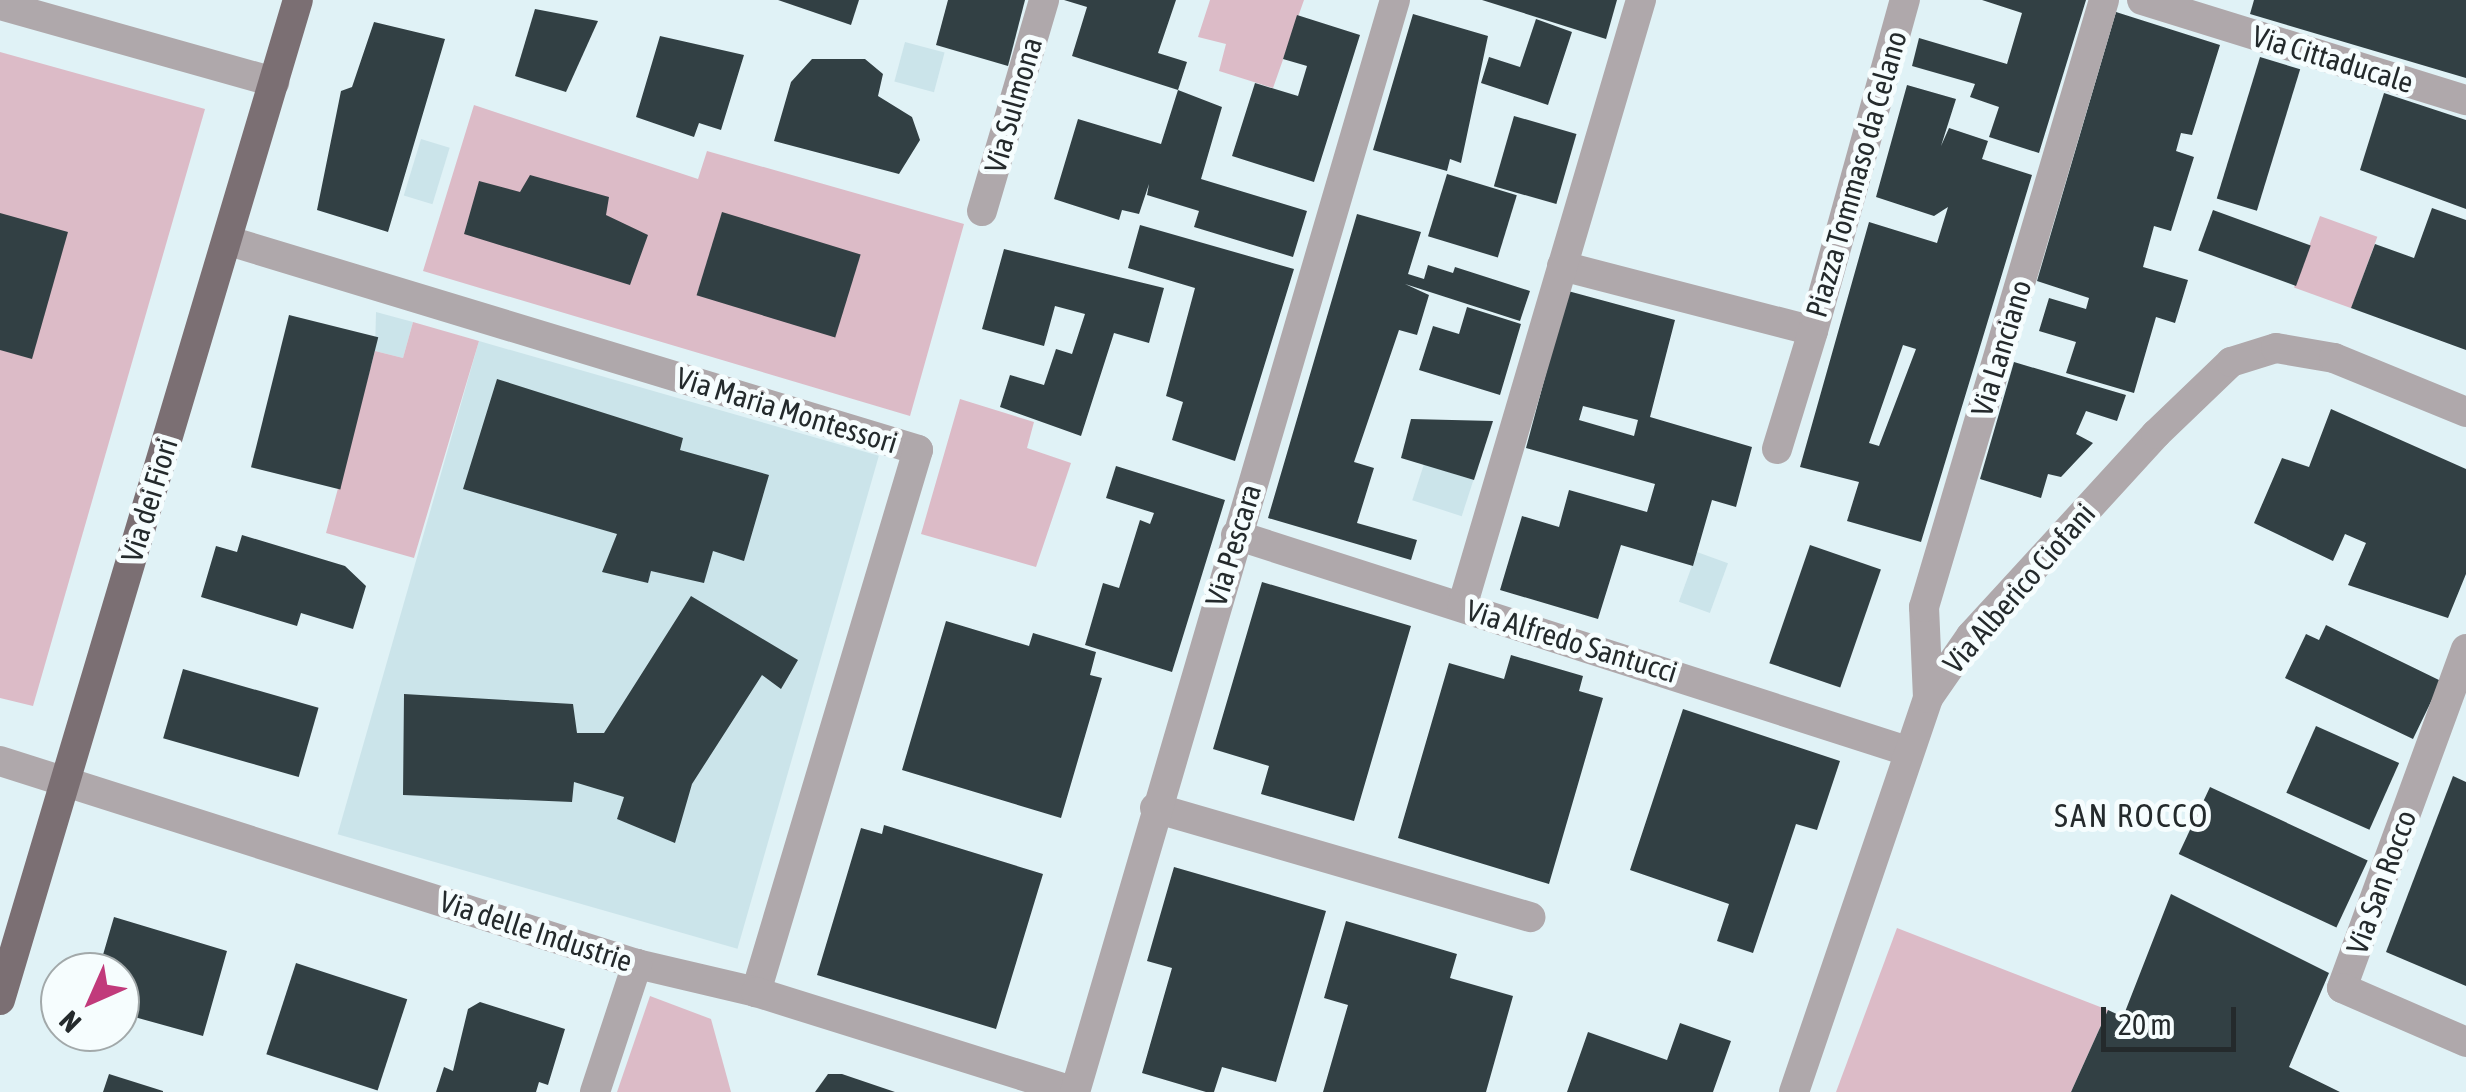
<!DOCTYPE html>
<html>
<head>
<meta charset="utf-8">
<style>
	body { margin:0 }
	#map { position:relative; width:2466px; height:1092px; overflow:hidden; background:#e0f2f6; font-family:"Asap Condensed",sans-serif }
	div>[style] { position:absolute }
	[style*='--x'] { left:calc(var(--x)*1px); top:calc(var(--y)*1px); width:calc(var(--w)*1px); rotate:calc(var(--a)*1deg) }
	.built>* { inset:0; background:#cbe4ea; transform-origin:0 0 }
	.green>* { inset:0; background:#dcbbc7; transform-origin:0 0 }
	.building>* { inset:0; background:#324044; transform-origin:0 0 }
	.minor>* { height:30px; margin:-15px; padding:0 15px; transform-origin:15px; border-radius:15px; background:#afa8ab }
	.major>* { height:30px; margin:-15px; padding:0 15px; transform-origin:15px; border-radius:15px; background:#7b6f73 }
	span { translate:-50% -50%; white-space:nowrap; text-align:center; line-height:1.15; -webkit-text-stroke:10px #f6fdfe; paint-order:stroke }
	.street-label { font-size:30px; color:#242a2c }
	.neighbourhood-label { font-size:32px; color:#242a2c; letter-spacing:2.5px }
	.north { position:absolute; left:40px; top:952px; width:100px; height:100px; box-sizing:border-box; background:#f6fdfe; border:2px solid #a2a9aa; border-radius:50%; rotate:225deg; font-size:28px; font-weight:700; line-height:40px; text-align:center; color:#242a2c }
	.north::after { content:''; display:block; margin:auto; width:35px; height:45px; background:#c13a7b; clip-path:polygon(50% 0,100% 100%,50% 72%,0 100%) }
	.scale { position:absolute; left:2101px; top:1007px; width:135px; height:45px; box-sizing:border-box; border:5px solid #242a2c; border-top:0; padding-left:12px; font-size:30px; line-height:35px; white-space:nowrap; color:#242a2c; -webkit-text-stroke:8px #f6fdfe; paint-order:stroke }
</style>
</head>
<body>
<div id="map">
	<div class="built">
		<div style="left:905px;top:42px;width:41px;height:41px;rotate:15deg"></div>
		<div style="left:421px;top:139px;width:30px;height:59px;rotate:17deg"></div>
		<div style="clip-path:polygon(376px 312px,413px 322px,403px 358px,375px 351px)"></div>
		<div style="left:479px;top:341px;width:416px;height:513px;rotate:16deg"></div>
		<div style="left:1424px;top:464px;width:52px;height:38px;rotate:18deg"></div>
		<div style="left:1697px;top:552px;width:33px;height:53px;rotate:20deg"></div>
	</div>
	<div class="green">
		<div style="clip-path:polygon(1210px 0,1304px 0,1273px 88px,1219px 71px,1226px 44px,1198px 37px)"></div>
		<div style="clip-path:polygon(0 52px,205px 109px,33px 706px,0 698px)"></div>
		<div style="clip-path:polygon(474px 105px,698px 179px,707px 151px,964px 224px,910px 416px,423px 271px)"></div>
		<div style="left:2320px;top:216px;width:61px;height:76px;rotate:20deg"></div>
		<div style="clip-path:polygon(413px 322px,479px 341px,414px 558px,326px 533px,375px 351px,403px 358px)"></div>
		<div style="clip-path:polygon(960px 399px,1034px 422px,1027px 448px,1071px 463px,1036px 567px,921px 534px)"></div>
		<div style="clip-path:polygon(1897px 928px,2108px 1010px,2071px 1092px,1836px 1092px)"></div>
		<div style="clip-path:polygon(650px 996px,711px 1019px,731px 1092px,617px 1092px)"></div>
	</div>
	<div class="building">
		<div style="clip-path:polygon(778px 0,859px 0,851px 25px)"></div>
		<div style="clip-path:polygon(948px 0,1025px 0,1008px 66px,936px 45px)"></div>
		<div style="clip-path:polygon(1064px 0,1176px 0,1158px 53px,1187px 62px,1178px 90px,1072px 56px,1087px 7px)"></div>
		<div style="clip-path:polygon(1482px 0,1617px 0,1606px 39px)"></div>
		<div style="clip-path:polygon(1982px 0,2086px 0,2039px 153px,1989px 137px,1999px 107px,1970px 97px,1975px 84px,1912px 66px,1919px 38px,2007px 64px,2022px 13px)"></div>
		<div style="clip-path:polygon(2254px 0,2466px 0,2466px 78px,2250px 14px)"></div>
		<div style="clip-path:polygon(535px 9px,598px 21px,566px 92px,515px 76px)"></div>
		<div style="clip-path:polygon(2116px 12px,2220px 45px,2192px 135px,2181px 133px,2176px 151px,2194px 157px,2171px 231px,2154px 226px,2143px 267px,2188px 280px,2175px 323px,2156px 317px,2134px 393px,2066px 373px,2076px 342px,2039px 331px,2049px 298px,2086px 309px,2089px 298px,2037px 281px)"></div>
		<div style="clip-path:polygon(1413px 14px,1488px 36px,1461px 163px,1450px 159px,1447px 171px,1373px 150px)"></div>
		<div style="clip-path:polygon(1297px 15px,1360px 35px,1314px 182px,1232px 156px,1255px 83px,1298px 96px,1307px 66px,1283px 59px)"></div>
		<div style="clip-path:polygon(1536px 19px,1572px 32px,1548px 105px,1481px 83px,1489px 57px,1520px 67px)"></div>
		<div style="clip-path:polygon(374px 22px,445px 39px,388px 232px,317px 210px,341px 91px,352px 87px)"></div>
		<div style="clip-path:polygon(660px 36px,744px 55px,721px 130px,699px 123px,694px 137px,636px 117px)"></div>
		<div style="left:2260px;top:57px;width:42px;height:148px;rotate:17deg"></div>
		<div style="clip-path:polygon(812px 59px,865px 59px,883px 74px,878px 96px,912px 117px,920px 140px,899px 174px,774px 141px,791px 82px)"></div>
		<div style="clip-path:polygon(evenodd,1907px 85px,1956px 99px,1941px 146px,1949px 128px,1988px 141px,1982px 159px,2032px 175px,1921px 542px,1847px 521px,1859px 482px,1800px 467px,1869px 222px,1937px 243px,1948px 207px,1934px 216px,1876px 197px,1907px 85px,1903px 345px,1916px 349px,1879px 446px,1869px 443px,1903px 345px)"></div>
		<div style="clip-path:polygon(1178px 90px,1222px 107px,1201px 179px,1307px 211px,1293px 257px,1194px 227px,1199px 211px,1147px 195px,1149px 184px,1139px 214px,1122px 210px,1119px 220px,1054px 199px,1078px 119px,1161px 144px)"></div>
		<div style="clip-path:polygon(2384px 93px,2466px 120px,2466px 209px,2360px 170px)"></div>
		<div style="left:1514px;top:116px;width:65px;height:73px;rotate:16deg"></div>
		<div style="left:1447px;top:174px;width:73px;height:65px;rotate:17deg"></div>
		<div style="clip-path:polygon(530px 175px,609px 197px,606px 215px,648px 235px,630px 285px,464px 234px,479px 181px,520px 192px)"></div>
		<div style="clip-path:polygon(2432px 208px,2466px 220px,2466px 350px,2351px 308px,2375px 244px,2414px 258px)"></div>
		<div style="left:2213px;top:210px;width:104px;height:43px;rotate:20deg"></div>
		<div style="left:722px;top:212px;width:145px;height:87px;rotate:17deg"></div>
		<div style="clip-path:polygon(0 213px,68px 232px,32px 359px,0 350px)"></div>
		<div style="clip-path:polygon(1357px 214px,1421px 232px,1408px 274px,1424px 279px,1428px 265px,1453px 273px,1455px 267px,1530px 291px,1520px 321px,1405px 284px,1429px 295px,1417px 335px,1399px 330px,1354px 462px,1374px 468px,1357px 523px,1417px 540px,1411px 560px,1268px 518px)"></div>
		<div style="clip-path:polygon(1140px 225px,1294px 269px,1235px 461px,1172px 440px,1183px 402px,1166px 396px,1195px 288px,1128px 268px)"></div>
		<div style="clip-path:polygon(1004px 249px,1164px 288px,1149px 343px,1114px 333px,1081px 436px,1000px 407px,1010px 375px,1044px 385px,1056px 349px,1072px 354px,1085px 314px,1055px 306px,1044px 346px,982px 329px)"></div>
		<div style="clip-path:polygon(evenodd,1568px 291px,1675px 320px,1650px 417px,1752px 447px,1736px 507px,1712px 500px,1693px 566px,1621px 545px,1598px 619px,1500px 590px,1522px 516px,1559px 527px,1569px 490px,1647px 512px,1655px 484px,1526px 448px,1568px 291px,1583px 406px,1638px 420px,1634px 436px,1579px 420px,1583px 406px)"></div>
		<div style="clip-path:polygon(1467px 307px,1521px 324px,1500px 395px,1419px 370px,1433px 326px,1459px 334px)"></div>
		<div style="left:289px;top:315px;width:92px;height:157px;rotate:14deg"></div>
		<div style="clip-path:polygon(2014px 362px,2126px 395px,2117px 421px,2086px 411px,2076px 434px,2093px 443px,2061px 477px,2048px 474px,2041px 498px,1980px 479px)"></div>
		<div style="clip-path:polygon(497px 379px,683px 438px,680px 450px,769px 475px,744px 561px,713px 551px,704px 583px,651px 571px,648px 583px,602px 572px,617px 534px,463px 489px)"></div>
		<div style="clip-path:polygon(2331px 409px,2466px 469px,2466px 574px,2448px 618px,2348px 585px,2366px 543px,2345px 534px,2333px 561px,2254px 523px,2282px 458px,2309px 467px)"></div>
		<div style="clip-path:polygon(1411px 419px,1493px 421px,1474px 480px,1401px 458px)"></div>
		<div style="clip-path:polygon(1116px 466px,1225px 500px,1172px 672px,1085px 645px,1103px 583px,1119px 588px,1140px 520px,1150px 524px,1154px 513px,1106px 498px)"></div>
		<div style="clip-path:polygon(242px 535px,345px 566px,366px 586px,353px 629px,301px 613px,297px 626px,201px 597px,216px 546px,237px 552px)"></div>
		<div style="left:1810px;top:545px;width:75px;height:125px;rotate:19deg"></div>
		<div style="clip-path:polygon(1262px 582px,1411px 626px,1354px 821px,1261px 794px,1269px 766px,1213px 749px)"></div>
		<div style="clip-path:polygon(691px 596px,798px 660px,781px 689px,762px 675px,692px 784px,675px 843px,617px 819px,624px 797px,574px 782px,572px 802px,403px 795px,404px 694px,573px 704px,577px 733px,604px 733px)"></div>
		<div style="clip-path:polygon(946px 621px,1029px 646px,1033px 633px,1096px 652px,1090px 675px,1102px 678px,1061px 818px,902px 770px)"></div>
		<div style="clip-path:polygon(2326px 625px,2441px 681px,2413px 739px,2285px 678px,2306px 634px,2319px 640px)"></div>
		<div style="clip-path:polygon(1511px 655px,1583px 676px,1579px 691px,1603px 698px,1549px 884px,1398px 838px,1449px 663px,1504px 679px)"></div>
		<div style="left:183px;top:669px;width:141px;height:72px;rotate:16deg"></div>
		<div style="clip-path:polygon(1683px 709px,1840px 761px,1817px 830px,1796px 824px,1753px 953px,1717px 941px,1729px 904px,1630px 870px)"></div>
		<div style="left:2316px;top:726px;width:91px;height:73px;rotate:24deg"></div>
		<div style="clip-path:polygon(2453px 776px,2466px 782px,2466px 986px,2386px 952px)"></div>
		<div style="left:2210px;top:787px;width:174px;height:74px;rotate:25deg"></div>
		<div style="clip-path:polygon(884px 825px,1043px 874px,996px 1029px,817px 975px,861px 828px,882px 834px)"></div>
		<div style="clip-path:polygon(1174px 867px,1326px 911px,1276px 1082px,1222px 1067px,1214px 1092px,1206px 1092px,1142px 1073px,1172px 968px,1147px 961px)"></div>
		<div style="clip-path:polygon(2171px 894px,2329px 973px,2289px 1067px,2340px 1092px,2071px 1092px,2108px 1010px,2123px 1017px)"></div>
		<div style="clip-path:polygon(114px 917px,227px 951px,203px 1036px,120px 1013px,120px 972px,98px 972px)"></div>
		<div style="clip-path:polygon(1346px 921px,1457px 954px,1450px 978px,1513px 996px,1486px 1092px,1323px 1092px,1348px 1005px,1324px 998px)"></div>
		<div style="left:296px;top:963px;width:117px;height:96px;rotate:18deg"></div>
		<div style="clip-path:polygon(480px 1002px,565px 1029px,548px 1085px,539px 1082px,536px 1092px,436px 1092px,444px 1067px,453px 1071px,468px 1009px)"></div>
		<div style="clip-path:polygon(1680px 1023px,1731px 1041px,1713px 1092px,1567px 1092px,1588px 1032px,1667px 1060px)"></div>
		<div style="clip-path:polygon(109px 1074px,163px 1091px,163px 1092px,103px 1092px)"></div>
		<div style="clip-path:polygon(828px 1074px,842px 1074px,895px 1092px,815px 1092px)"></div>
	</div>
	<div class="minor">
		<div style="--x:2142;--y:0;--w:339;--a:17.2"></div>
		<div style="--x:0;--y:5;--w:285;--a:15.7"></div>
		<div style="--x:982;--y:211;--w:220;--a:-73.6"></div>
		<div style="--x:229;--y:241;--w:720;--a:16.87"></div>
		<div style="--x:918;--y:450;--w:566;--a:106.64"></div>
		<div style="--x:1562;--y:266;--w:259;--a:14.5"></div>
		<div style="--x:1813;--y:331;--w:344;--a:-74.5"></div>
		<div style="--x:1777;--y:449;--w:123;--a:-73"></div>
		<div style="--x:1236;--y:535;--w:705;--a:17.84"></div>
		<div style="--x:1462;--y:607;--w:633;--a:-73.57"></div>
		<div style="--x:2466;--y:649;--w:361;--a:110.1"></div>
		<div style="--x:2342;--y:988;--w:135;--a:23.5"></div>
		<div style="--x:1928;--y:698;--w:91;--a:-92.5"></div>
		<div style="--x:1924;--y:607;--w:633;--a:-73.48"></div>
		<div style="--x:0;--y:761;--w:669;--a:17.68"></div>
		<div style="--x:637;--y:964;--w:122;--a:13.2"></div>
		<div style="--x:756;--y:992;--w:334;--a:17.4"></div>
		<div style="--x:1155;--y:808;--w:391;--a:16.2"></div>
		<div style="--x:595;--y:1092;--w:135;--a:-71.8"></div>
		<div style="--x:1075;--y:1092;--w:1138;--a:-73.67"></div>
		<div style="--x:1794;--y:1092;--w:416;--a:-71.2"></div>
		<div style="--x:1928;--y:698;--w:75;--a:-55.3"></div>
		<div style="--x:1971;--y:636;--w:274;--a:-47.5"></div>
		<div style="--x:2156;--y:434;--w:104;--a:-43.8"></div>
		<div style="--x:2231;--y:362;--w:47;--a:-17.3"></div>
		<div style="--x:2276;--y:348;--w:59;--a:9.8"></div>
		<div style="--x:2334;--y:358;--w:143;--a:22.2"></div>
	</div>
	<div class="major">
		<div style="--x:0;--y:1000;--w:1043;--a:-73.41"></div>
	</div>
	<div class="street-label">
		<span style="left:2333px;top:59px;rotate:17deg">Via Cittaducale</span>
		<span style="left:1013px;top:105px;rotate:-74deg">Via Sulmona</span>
		<span style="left:1856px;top:174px;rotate:-74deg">Piazza Tommaso da Celano</span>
		<span style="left:2001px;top:348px;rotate:-73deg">Via Lanciano</span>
		<span style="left:787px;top:410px;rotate:17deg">Via Maria Montessori</span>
		<span style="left:149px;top:500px;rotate:-73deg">Via dei Fiori</span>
		<span style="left:1233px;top:545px;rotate:-73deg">Via Pescara</span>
		<span style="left:2019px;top:588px;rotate:-49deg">Via Alberico Ciofani</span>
		<span style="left:1572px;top:641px;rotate:17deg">Via Alfredo Santucci</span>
		<span style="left:2381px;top:882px;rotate:-70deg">Via San Rocco</span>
		<span style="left:536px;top:931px;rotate:18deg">Via delle Industrie</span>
	</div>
	<div class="neighbourhood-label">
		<span style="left:2132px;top:816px">SAN ROCCO</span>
	</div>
	<div class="north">N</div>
	<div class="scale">20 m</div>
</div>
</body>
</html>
